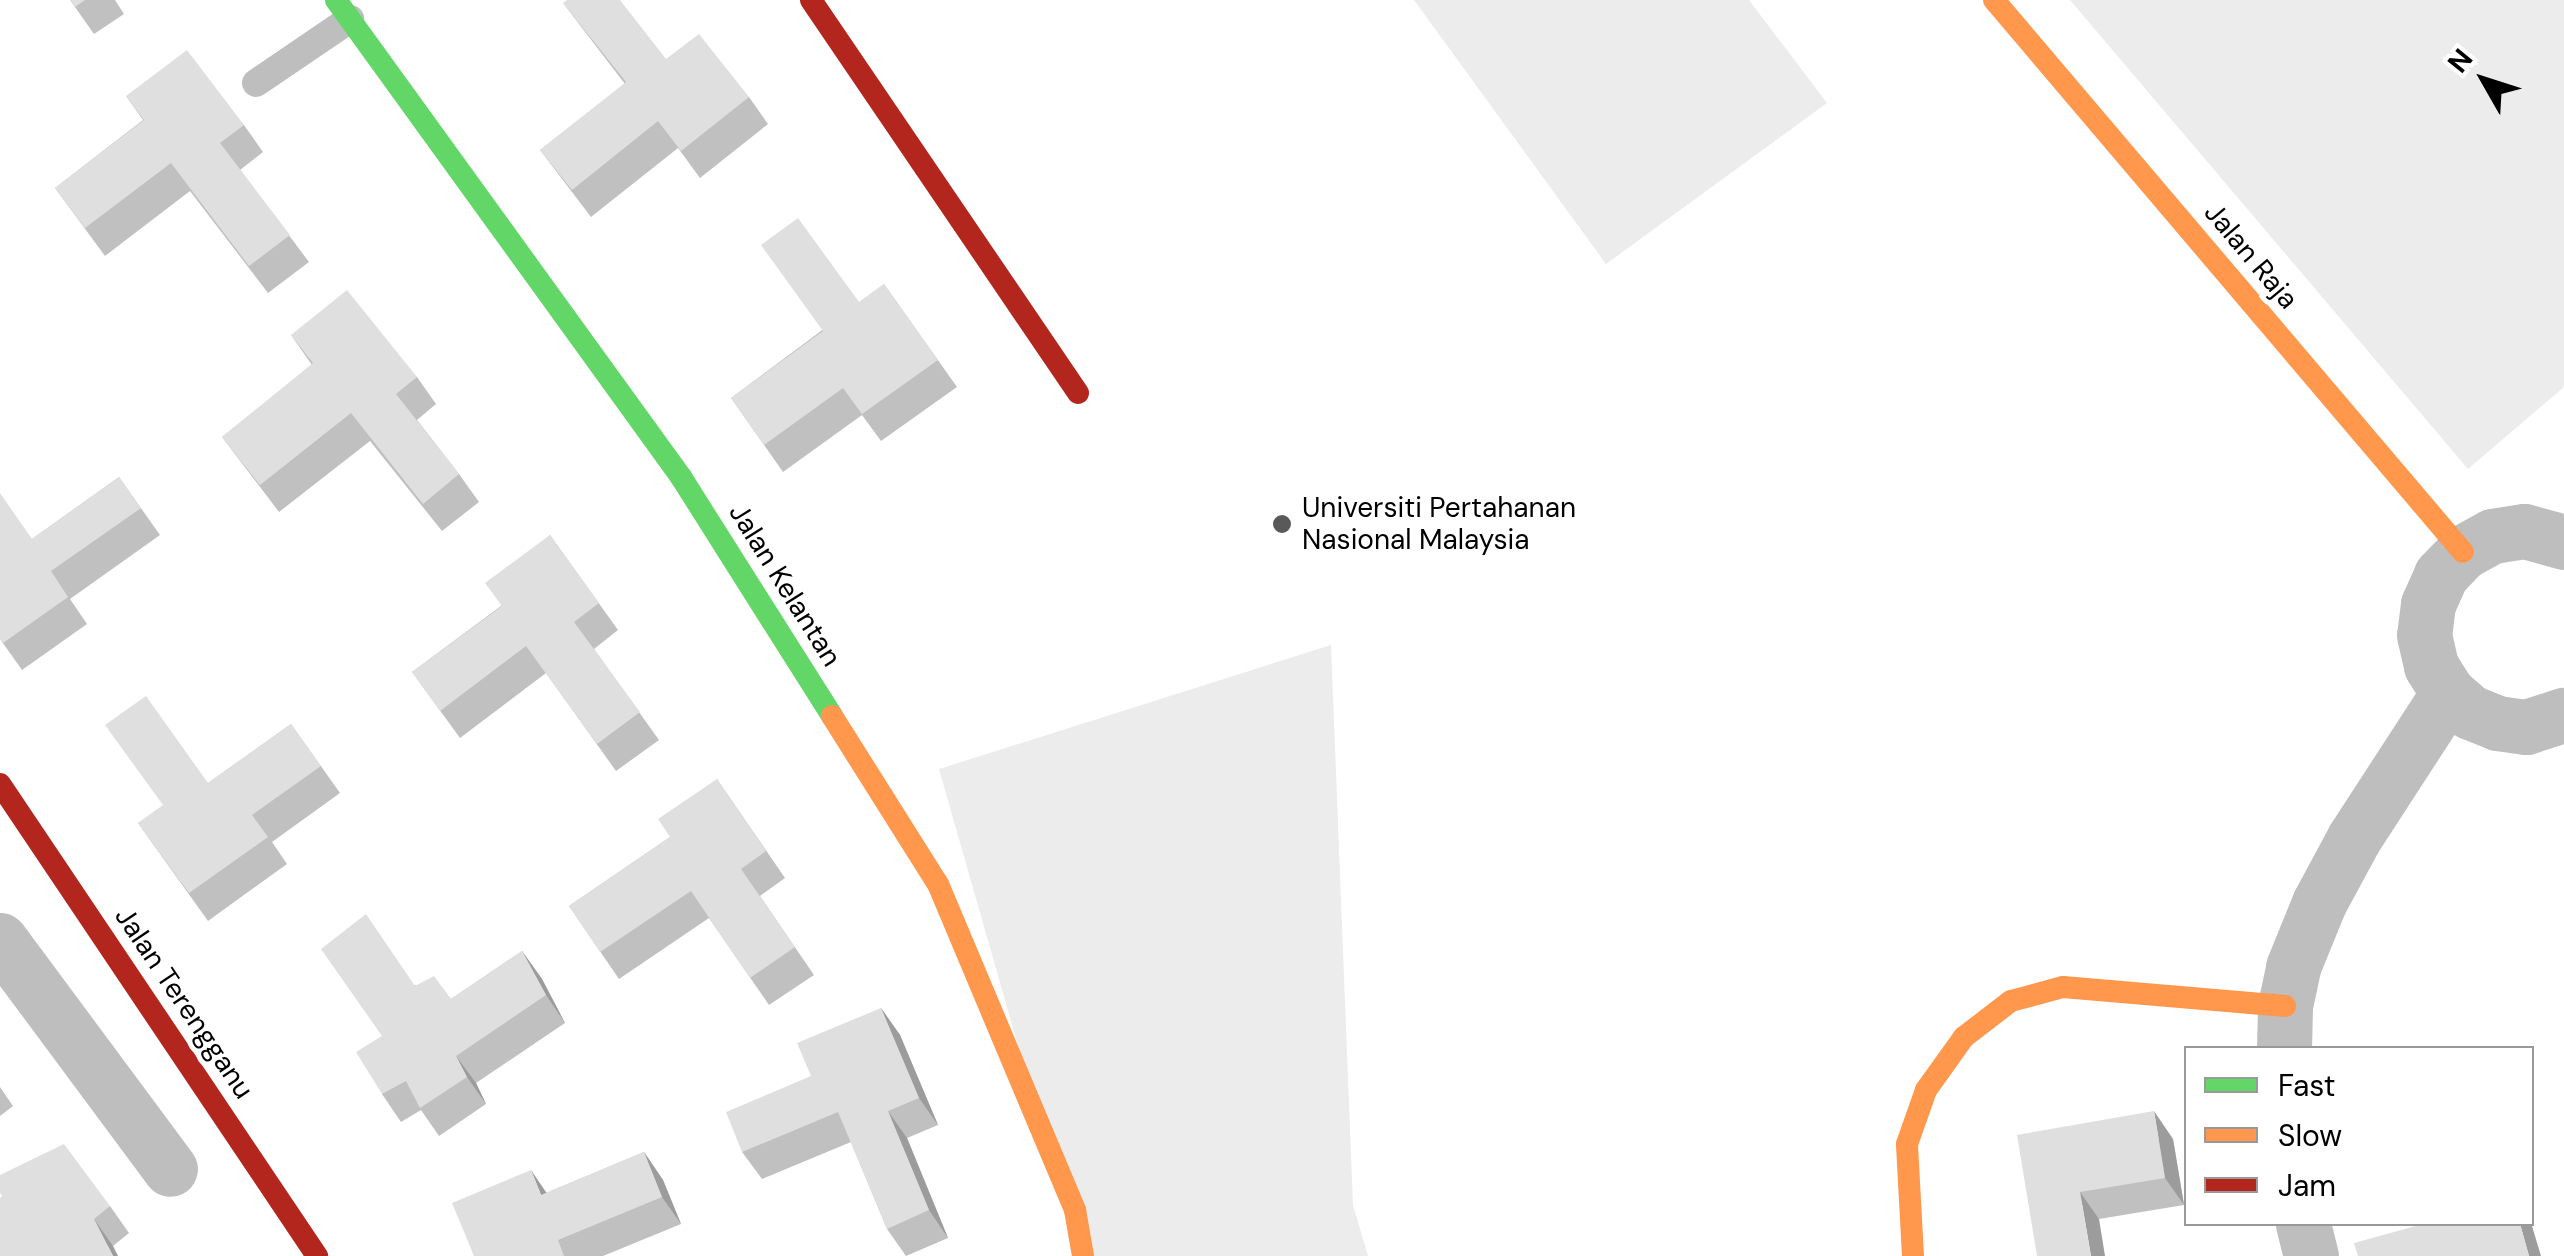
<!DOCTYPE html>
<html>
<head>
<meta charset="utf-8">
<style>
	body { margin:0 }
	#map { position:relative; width:2564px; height:1256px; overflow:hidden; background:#fff; font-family:"DM Sans",sans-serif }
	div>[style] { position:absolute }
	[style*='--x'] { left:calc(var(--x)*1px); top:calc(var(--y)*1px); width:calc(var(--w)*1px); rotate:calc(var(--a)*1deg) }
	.green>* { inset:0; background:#ececec }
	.lane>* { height:28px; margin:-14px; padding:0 14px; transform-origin:14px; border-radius:14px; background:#bebebe }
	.street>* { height:55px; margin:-27.5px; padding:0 27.5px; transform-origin:27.5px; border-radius:27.5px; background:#bebebe }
	.fast>* { height:22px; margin:-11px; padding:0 11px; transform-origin:11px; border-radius:11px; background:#63d668 }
	.slow>* { height:22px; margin:-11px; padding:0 11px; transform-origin:11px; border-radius:11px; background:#ff974d }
	.jam>* { height:22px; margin:-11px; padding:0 11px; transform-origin:11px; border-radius:11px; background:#b3261e }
	.wall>* { inset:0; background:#c0c0c0 }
	.shaded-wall>* { inset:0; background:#9c9c9c }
	.building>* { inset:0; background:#dfdfdf }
	.dots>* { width:28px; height:28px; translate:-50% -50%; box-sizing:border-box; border:5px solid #fff; border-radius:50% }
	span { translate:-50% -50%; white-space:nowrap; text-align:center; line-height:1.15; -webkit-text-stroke:10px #fff; paint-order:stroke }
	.street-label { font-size:28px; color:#000 }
	.poi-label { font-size:28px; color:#000 }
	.left { translate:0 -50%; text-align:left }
	.legend { position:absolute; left:2184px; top:1046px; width:350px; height:180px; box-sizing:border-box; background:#fff; border:2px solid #999; margin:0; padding:12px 18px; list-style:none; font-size:30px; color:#000 }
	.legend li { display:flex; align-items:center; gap:20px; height:50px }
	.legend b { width:50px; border:2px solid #999 }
	.north { position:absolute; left:2434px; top:30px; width:100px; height:100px; -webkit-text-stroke:8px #fff; paint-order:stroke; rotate:309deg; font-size:28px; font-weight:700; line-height:40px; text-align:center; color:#000 }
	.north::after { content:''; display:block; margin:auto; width:35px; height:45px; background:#000; clip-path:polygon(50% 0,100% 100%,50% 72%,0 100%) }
</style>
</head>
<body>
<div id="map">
	<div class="green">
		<div style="clip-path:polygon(1414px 0,1749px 0,1827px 103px,1606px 264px)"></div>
		<div style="clip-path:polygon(2070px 0,2564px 0,2564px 387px,2468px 469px)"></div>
		<div style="clip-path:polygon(1331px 645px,1353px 1205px,1368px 1256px,1078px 1256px,939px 769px)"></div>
	</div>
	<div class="lane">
		<div style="--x:256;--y:83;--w:114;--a:-34.2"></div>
	</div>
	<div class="street">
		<div style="--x:2564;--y:542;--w:41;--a:-164.6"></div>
		<div style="--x:2524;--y:531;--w:32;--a:171"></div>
		<div style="--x:2492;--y:536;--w:33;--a:151"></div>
		<div style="--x:2463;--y:552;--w:32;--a:134"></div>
		<div style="--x:2441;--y:575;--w:32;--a:114"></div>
		<div style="--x:2428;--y:604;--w:31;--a:97"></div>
		<div style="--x:2424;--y:635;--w:32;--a:77"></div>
		<div style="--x:2431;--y:666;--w:32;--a:58"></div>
		<div style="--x:2448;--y:693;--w:29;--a:41"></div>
		<div style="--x:2470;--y:712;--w:29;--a:22"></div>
		<div style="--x:2497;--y:723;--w:29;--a:8"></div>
		<div style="--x:2526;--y:727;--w:40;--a:-18"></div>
		<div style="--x:0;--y:940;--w:285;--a:53.4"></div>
		<div style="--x:2284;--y:1048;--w:42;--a:-88.6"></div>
		<div style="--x:2285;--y:1006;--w:40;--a:-78"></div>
		<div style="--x:2293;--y:967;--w:69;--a:-67.9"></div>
		<div style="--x:2319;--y:903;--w:74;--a:-61.7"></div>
		<div style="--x:2354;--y:838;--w:173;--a:-57"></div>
		<div style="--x:2303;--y:1224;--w:33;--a:76"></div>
	</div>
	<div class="fast">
		<div style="--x:336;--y:0;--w:589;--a:54.12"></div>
		<div style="--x:681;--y:477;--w:283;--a:57.7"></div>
	</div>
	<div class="slow">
		<div style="--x:1994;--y:0;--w:724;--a:49.65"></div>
		<div style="--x:832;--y:716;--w:199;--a:57.8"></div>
		<div style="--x:938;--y:884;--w:354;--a:67.2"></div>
		<div style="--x:1075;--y:1210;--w:47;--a:80.1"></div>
		<div style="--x:1913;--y:1256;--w:112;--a:-93.1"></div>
		<div style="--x:1907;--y:1144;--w:57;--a:-70.6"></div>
		<div style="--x:1926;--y:1090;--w:65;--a:-54.4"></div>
		<div style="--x:1964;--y:1037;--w:59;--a:-37.5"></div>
		<div style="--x:2011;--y:1001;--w:54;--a:-15.1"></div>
		<div style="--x:2063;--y:987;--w:223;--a:4.9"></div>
	</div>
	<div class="jam">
		<div style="--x:811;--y:0;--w:475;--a:55.8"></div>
		<div style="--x:0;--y:784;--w:569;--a:56.11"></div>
	</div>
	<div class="wall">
		<div style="clip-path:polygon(70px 0,115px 0,124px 14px,94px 34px)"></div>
		<div style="clip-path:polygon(563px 3px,666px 59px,749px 97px,768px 124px,700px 178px,678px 148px,591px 217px,540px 150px,625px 84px)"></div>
		<div style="clip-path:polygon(126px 96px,244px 125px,263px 152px,240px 170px,309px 262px,268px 293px,190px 191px,105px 256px,55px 188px,143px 120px)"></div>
		<div style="clip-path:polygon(884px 284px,957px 387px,881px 441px,862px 415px,783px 472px,731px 398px)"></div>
		<div style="clip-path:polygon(291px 335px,417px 377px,436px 404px,417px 420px,459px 474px,479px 502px,442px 531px,370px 441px,279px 512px,222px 437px,312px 365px)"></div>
		<div style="clip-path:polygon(119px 477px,160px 535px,70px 599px,87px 624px,22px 670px,0 639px,32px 539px)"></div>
		<div style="clip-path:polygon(550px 535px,618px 630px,594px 649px,659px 740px,616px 771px,546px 673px,460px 738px,412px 672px,501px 606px)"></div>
		<div style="clip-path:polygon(291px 724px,340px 793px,272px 842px,287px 864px,208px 921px,138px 823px,208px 783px)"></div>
		<div style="clip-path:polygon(717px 779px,785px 878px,760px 896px,814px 975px,769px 1005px,709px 918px,619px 979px,569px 906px,670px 837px)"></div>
		<div style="clip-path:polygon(522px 951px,542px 979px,565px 1023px,476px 1083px,486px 1104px,439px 1136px,421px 1110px,401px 1122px,382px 1094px,382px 1036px,415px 985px,451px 999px)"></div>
		<div style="clip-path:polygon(881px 1008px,900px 1035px,938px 1125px,907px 1138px,948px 1238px,906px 1256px,887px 1229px,851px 1142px,762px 1179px,742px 1152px,811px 1076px)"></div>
		<div style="clip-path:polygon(0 1087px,13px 1106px,0 1116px)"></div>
		<div style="clip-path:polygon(2017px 1135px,2173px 1139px,2184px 1205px,2099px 1219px)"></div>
		<div style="clip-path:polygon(644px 1152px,663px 1180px,681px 1224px,603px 1256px,474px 1256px,546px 1193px)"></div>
		<div style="clip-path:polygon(110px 1206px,129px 1233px,113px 1246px,0 1256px)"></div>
	</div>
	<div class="shaded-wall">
		<div style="clip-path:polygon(522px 951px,542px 979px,565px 1023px,546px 995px)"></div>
		<div style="clip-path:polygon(881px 1008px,900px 1035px,938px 1125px,919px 1098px)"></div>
		<div style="clip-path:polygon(456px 1056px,476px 1083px,486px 1104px,467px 1077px)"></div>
		<div style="clip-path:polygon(888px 1111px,907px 1138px,948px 1238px,929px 1210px)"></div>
		<div style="clip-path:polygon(2154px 1111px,2173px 1139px,2184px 1205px,2165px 1178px)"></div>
		<div style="clip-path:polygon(644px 1152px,663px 1180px,681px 1224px,662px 1197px)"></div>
		<div style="clip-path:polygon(531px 1170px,550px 1198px,541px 1195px)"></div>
		<div style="clip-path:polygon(2080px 1192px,2099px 1219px,2105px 1256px,2091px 1256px)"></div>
		<div style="clip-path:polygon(94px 1219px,113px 1246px,118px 1256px,113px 1256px)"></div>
		<div style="clip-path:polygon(2520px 1224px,2531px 1224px,2532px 1226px,2541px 1256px,2529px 1256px)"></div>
	</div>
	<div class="building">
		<div style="clip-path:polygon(70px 0,85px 0,75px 7px)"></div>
		<div style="clip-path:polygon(567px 0,620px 0,666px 59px,699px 34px,749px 97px,681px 151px,658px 121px,572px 190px,540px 150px,626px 82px,563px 3px)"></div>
		<div style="clip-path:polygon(187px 50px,244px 125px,220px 143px,290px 235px,249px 266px,171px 163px,85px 228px,55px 188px,144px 120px,126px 96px)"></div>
		<div style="clip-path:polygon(798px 218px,859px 302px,884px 284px,938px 360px,862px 414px,843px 388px,764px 445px,731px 398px,823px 331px,761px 245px)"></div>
		<div style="clip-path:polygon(347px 290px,417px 377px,396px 394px,459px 474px,423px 504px,351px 413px,260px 485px,222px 437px,313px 363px,291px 335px)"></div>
		<div style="clip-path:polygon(119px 477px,141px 508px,51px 571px,68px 597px,3px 643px,0 639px,0 493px,32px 539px)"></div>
		<div style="clip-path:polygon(550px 535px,599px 603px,574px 622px,640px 712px,597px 744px,526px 646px,440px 711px,412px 672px,502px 606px,485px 583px)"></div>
		<div style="clip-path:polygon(146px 696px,208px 783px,291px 724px,321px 766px,252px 815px,268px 837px,189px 893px,138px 823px,163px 805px,105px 725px)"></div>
		<div style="clip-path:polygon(717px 779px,766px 851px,741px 869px,795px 947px,750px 978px,691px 891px,600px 952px,569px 906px,670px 837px,658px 819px)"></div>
		<div style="clip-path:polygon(366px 914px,415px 986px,434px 976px,451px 999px,522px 951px,546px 995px,456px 1056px,467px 1077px,420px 1108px,406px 1081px,382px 1094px,356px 1052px,382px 1036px,321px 949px)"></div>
		<div style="clip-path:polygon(881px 1008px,919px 1098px,888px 1111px,929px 1210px,887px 1229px,838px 1112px,742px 1152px,726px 1112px,811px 1076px,797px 1043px)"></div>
		<div style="clip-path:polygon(2154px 1111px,2165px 1178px,2080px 1192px,2091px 1256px,2037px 1256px,2017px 1135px)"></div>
		<div style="clip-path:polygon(64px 1144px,110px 1206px,94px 1219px,113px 1256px,0 1256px,0 1198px,2px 1196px,0 1193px,0 1175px)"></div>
		<div style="clip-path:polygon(644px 1152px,662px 1197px,558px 1240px,564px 1256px,474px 1256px,452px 1203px,531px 1170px,541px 1195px)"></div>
		<div style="clip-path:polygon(2423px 1224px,2520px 1224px,2529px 1256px,2358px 1256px,2354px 1243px)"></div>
	</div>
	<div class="dots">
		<div style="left:1282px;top:524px;background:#595959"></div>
	</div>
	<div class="street-label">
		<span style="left:2251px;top:256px;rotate:50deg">Jalan Raja</span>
		<span style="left:785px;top:585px;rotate:58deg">Jalan Kelantan</span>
		<span style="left:184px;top:1003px;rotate:56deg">Jalan Terengganu</span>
	</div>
	<div class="poi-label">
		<span class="left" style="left:1302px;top:524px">Universiti Pertahanan<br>Nasional Malaysia</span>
	</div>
	<ul class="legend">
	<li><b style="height:12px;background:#63d668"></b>Fast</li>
	<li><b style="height:12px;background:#ff974d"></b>Slow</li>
	<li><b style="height:12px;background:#b3261e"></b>Jam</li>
	</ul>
	<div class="north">N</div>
</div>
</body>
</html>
